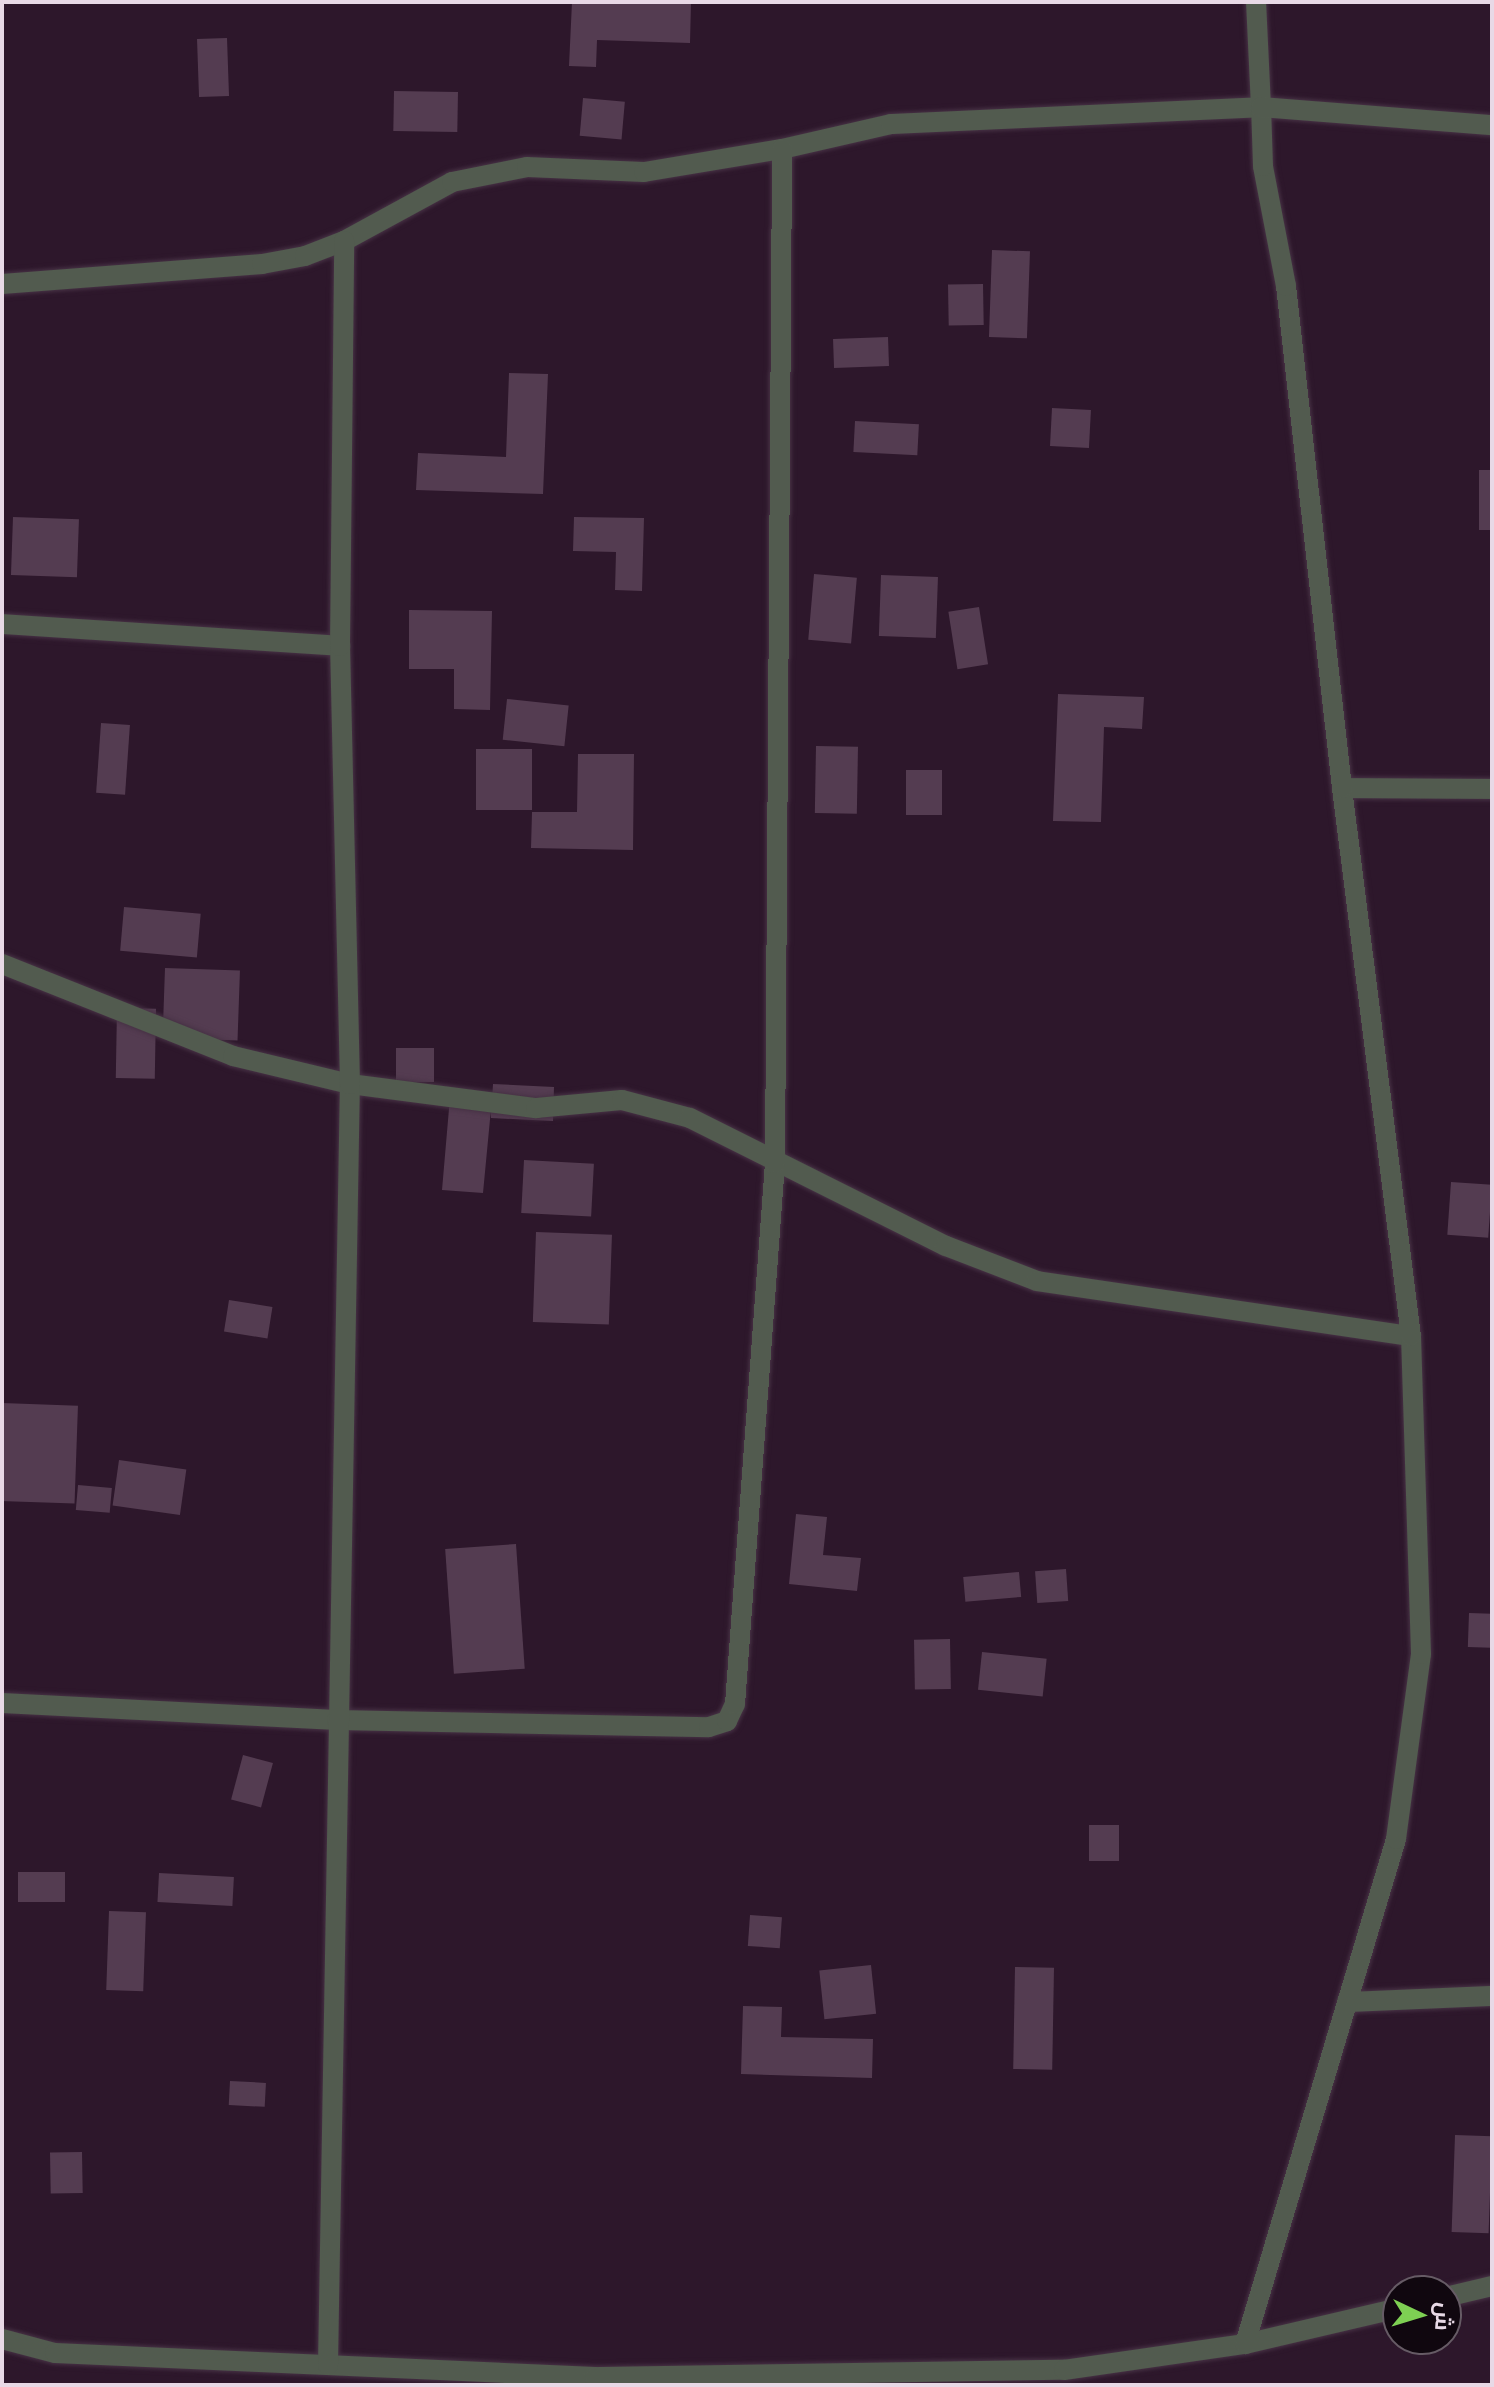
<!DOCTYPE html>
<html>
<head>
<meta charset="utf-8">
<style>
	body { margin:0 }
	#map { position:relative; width:1494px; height:2387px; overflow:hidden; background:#2d172b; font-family:"Golos Text",Cairo,sans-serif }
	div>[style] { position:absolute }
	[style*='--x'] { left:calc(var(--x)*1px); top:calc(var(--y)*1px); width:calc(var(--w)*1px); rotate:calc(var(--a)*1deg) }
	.building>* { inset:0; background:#543c51; transform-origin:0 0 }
	.roads { filter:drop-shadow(0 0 2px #473245) drop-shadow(0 0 2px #473245) }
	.street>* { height:20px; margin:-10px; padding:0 10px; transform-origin:10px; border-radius:10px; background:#525b4f }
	span { translate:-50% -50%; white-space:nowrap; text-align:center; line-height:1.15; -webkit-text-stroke:6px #10070f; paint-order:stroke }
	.frame { position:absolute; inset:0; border:4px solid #e8d9e6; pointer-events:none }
	.north { position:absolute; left:1382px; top:2275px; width:80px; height:80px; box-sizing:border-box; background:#10070f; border:2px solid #665b65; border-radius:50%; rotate:94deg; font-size:22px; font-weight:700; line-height:32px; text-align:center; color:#e8d9e6 }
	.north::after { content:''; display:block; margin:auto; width:28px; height:36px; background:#7ed053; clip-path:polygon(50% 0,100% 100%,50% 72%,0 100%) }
</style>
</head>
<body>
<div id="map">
	<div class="building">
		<div style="clip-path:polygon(572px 2px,691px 2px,690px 43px,597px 40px,596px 67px,569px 66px)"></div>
		<div style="left:227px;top:38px;width:58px;height:30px;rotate:88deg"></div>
		<div style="left:394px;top:91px;width:64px;height:40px;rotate:1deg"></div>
		<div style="left:583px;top:98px;width:42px;height:38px;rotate:5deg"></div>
		<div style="left:992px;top:250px;width:38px;height:87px;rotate:2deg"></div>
		<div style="left:983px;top:284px;width:41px;height:35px;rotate:89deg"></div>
		<div style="left:888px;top:337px;width:29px;height:55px;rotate:88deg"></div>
		<div style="clip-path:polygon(509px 373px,548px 374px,543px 494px,416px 490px,418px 453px,506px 457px)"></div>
		<div style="left:1052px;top:408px;width:39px;height:38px;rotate:3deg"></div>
		<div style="left:855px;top:421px;width:64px;height:31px;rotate:3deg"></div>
		<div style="left:1479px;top:470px;width:13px;height:60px"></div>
		<div style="left:13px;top:517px;width:66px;height:58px;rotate:2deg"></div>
		<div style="clip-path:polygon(574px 517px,644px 518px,642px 591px,615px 590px,616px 552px,573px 551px)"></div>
		<div style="left:814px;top:574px;width:43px;height:66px;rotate:5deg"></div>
		<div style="left:881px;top:575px;width:57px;height:61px;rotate:2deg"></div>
		<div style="left:979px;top:607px;width:58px;height:31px;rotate:81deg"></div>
		<div style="clip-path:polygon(409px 610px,492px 611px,490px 710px,454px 709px,454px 669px,409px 669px)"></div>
		<div style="clip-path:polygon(1058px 694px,1144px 697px,1142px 729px,1104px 727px,1101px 822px,1053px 821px)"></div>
		<div style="left:507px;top:699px;width:62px;height:41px;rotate:6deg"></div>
		<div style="left:101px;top:723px;width:29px;height:70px;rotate:4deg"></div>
		<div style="left:816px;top:746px;width:42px;height:67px;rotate:1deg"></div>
		<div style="left:476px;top:749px;width:56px;height:61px"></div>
		<div style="clip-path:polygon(578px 754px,634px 754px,633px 850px,531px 848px,532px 812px,577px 812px)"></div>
		<div style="left:906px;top:770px;width:36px;height:45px"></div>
		<div style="left:124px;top:907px;width:77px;height:44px;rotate:5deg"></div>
		<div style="left:165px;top:968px;width:75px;height:70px;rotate:2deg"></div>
		<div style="left:117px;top:1008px;width:39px;height:70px;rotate:1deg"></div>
		<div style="left:396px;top:1048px;width:38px;height:34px"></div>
		<div style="clip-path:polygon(493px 1084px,554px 1087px,553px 1121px,491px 1118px,491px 1109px,483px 1193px,442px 1190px,450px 1097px,492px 1100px)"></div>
		<div style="left:524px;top:1160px;width:70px;height:53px;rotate:3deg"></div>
		<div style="left:1451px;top:1182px;width:41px;height:53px;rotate:4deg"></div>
		<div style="left:536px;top:1232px;width:76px;height:90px;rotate:2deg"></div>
		<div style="left:229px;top:1300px;width:44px;height:32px;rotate:9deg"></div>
		<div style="left:2px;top:1403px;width:76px;height:98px;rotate:2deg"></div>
		<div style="left:119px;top:1460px;width:68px;height:46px;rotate:8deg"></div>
		<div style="left:78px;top:1485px;width:34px;height:25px;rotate:5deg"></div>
		<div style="clip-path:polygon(796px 1514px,827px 1517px,823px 1555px,861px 1558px,857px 1591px,789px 1584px)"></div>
		<div style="left:516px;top:1544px;width:125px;height:71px;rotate:86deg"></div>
		<div style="left:1066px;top:1569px;width:32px;height:31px;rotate:86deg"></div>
		<div style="left:1019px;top:1572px;width:25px;height:56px;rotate:85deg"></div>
		<div style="left:1469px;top:1613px;width:23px;height:34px;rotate:2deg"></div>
		<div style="left:950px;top:1639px;width:50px;height:36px;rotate:89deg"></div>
		<div style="left:982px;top:1652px;width:65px;height:38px;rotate:6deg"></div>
		<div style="left:243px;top:1755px;width:31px;height:46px;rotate:15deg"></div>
		<div style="left:1119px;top:1825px;width:36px;height:30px;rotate:90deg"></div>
		<div style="left:65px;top:1872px;width:30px;height:47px;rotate:90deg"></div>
		<div style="left:159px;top:1873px;width:75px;height:29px;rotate:3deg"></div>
		<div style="left:109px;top:1911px;width:37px;height:79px;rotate:2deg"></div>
		<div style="left:750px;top:1915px;width:32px;height:31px;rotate:4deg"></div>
		<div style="left:871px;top:1965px;width:49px;height:52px;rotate:84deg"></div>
		<div style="left:1015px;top:1967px;width:39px;height:102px;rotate:1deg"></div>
		<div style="clip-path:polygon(743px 2006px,782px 2007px,781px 2037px,873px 2039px,872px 2078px,741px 2074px)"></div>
		<div style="left:230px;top:2081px;width:36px;height:24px;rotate:3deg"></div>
		<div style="left:1455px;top:2135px;width:37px;height:97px;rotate:2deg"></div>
		<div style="left:82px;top:2152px;width:41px;height:32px;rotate:89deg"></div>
	</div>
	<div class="roads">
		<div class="street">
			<div style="--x:2;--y:284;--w:261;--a:-4.4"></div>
			<div style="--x:262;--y:264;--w:44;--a:-10.5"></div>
			<div style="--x:305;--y:256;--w:42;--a:-21"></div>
			<div style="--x:344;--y:241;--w:123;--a:-28.6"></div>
			<div style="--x:452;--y:182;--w:76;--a:-11.3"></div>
			<div style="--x:527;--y:167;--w:117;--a:2.4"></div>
			<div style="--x:644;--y:172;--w:140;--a:-9.5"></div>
			<div style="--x:782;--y:149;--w:112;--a:-12.9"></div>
			<div style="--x:891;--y:124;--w:370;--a:-2.6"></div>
			<div style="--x:1261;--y:107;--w:105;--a:-92.7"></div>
			<div style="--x:2;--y:624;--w:339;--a:3.7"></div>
			<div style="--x:1342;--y:788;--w:150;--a:0.4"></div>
			<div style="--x:2;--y:964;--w:249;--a:21.7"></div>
			<div style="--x:233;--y:1056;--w:120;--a:13.5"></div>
			<div style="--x:350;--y:1084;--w:188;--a:7.4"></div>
			<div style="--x:536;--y:1108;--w:86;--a:-5.3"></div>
			<div style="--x:622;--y:1100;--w:70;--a:14.8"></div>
			<div style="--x:690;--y:1118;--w:286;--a:26.6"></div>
			<div style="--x:946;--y:1246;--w:97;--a:21"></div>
			<div style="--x:1037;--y:1281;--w:378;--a:8.4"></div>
			<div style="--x:2;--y:1703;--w:335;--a:2.9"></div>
			<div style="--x:337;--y:1720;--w:372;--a:1.1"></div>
			<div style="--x:709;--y:1727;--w:19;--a:-18"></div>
			<div style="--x:727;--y:1721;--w:19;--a:-65"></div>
			<div style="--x:735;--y:1704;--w:542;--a:-85.77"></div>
			<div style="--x:775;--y:1163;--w:1014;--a:-89.6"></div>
			<div style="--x:1347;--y:2002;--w:145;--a:-2.4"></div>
			<div style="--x:1446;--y:2297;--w:47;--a:-13.4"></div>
			<div style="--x:2;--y:2339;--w:55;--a:14.8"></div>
			<div style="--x:55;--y:2353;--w:541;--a:2.54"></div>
			<div style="--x:595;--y:2377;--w:469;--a:-0.9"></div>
			<div style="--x:1064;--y:2370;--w:183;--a:-8.2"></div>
			<div style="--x:1245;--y:2344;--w:157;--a:-13.2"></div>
			<div style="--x:1245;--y:2344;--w:527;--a:-73.35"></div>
			<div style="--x:1396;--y:1839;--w:187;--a:-82.3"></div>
			<div style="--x:1421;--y:1654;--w:318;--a:-91.8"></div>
			<div style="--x:1411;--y:1336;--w:552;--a:-97.18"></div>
			<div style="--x:1342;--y:788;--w:505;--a:-96.37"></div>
			<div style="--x:1286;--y:286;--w:122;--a:-100.9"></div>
			<div style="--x:1263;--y:166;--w:59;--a:-91.9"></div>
			<div style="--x:1261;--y:107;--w:232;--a:4.5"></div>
			<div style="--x:328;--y:2365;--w:1281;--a:-89.02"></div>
			<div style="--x:350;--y:1084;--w:438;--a:-91.3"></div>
			<div style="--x:340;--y:646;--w:405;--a:-89.4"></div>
		</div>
	</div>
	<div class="frame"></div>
	<div class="north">ش</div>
</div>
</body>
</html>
